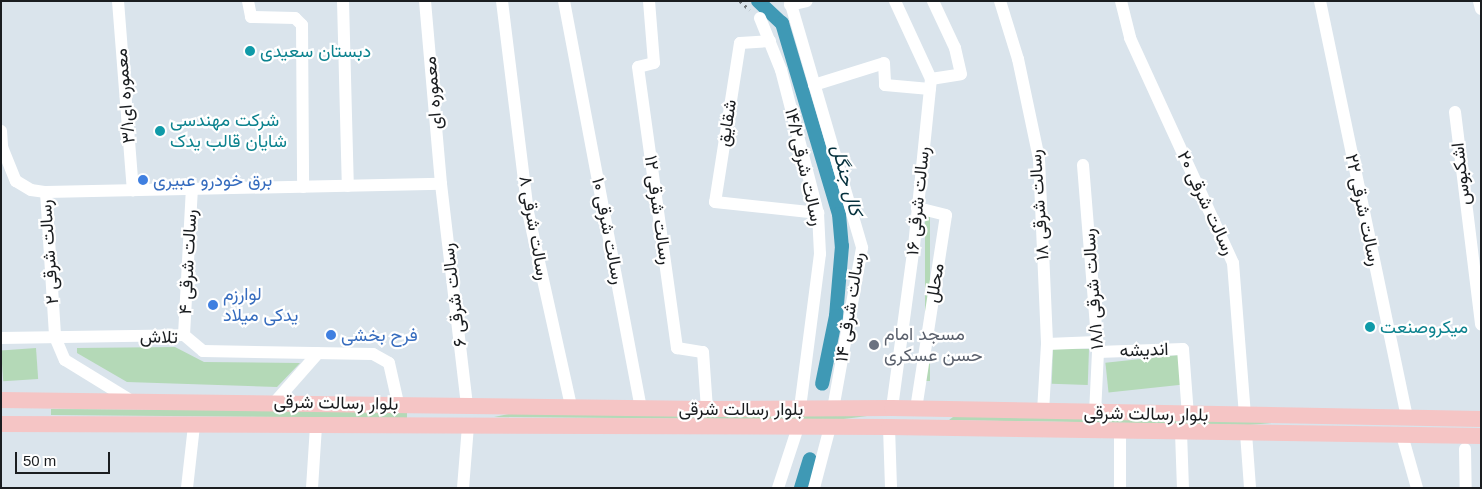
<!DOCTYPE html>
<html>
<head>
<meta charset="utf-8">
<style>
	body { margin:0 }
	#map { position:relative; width:1482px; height:489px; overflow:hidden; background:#dae4ec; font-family:Arial,Vazirmatn,sans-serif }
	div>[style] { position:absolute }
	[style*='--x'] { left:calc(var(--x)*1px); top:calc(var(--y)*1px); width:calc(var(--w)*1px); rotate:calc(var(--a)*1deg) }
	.green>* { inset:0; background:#b4d9b7; transform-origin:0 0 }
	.canal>* { height:14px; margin:-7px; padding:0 7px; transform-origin:7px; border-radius:7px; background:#3f99b5 }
	.path>* { height:2.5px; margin-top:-1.25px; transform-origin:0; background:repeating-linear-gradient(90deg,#71777c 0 2.5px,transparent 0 6.5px) }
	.minor>* { height:12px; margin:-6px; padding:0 6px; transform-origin:6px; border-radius:6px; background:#fff }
	.major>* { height:16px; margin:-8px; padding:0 8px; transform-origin:8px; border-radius:8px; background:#f5c5c5 }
	.dots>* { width:14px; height:14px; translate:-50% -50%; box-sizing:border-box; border:2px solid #fff; border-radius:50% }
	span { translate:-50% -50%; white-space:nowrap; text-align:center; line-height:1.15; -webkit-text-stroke:4.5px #fff; paint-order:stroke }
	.culture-label { font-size:18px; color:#0d838f }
	.left { translate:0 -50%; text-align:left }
	.street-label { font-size:18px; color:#1a1d20 }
	.shop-label { font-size:18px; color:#366cbe }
	.worship-label { font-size:18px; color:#5b616d }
	.water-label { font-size:19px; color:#04303c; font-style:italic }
	.frame { position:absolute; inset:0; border:2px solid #1a1d20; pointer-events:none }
	.scale { position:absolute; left:15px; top:452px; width:95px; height:22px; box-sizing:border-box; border:2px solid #1a1d20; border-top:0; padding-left:6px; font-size:15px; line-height:18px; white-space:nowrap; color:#1a1d20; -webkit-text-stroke:4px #fff; paint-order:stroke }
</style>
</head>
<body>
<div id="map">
	<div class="green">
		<div style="left:925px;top:212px;width:5px;height:169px"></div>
		<div style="clip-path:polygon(175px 347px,204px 362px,300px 363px,277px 387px,127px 382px,77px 353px,77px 348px)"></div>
		<div style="left:36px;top:348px;width:31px;height:35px;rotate:86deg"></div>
		<div style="left:1089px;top:349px;width:36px;height:36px;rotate:92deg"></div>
		<div style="left:1178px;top:355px;width:30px;height:73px;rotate:84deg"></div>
		<div style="clip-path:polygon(51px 409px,407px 411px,407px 418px,51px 415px)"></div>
		<div style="clip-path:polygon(519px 412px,875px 415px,836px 420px,494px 417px)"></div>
		<div style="clip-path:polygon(957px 414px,1293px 421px,1249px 425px,949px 420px)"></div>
	</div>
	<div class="canal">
		<div style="--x:758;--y:1;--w:33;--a:43"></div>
		<div style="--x:782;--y:23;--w:199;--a:73.4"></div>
		<div style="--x:839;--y:214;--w:32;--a:85"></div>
		<div style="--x:842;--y:246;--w:70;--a:94.9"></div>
		<div style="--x:836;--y:316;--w:69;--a:101.6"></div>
		<div style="--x:801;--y:488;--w:30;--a:-73"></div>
	</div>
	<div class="path">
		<div style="--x:740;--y:1;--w:13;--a:42"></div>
	</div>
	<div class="minor">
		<div style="--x:118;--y:1;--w:190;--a:85.5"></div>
		<div style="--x:248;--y:1;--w:16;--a:79"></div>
		<div style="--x:251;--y:17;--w:44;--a:1.3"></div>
		<div style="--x:295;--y:18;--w:10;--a:45"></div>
		<div style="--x:302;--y:25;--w:162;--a:89.6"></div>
		<div style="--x:343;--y:1;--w:185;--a:88.5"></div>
		<div style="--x:425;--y:1;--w:184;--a:85"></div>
		<div style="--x:441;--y:184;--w:223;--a:83.3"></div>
		<div style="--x:502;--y:1;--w:213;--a:83"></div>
		<div style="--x:528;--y:212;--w:199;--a:77.5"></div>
		<div style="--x:564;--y:1;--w:414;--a:79.3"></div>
		<div style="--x:649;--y:1;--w:62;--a:85.4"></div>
		<div style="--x:654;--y:63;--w:16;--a:166"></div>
		<div style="--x:638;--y:67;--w:284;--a:82.1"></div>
		<div style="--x:677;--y:348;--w:26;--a:9"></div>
		<div style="--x:703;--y:352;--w:57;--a:86"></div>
		<div style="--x:790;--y:1;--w:257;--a:73.7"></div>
		<div style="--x:862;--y:248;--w:164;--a:100.2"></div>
		<div style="--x:1000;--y:1;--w:61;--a:72.8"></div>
		<div style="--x:1018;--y:59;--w:102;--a:78.1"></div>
		<div style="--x:1039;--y:159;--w:185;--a:87.5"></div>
		<div style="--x:1047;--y:344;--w:68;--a:93.4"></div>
		<div style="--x:1121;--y:1;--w:38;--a:76"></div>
		<div style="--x:1130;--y:38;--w:247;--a:65.4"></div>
		<div style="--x:1233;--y:263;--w:153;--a:85.5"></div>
		<div style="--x:1320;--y:1;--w:426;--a:78.2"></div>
		<div style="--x:1479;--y:1;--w:8;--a:76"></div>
		<div style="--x:790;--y:5;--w:17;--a:-13"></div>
		<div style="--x:760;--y:18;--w:56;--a:68"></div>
		<div style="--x:781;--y:70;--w:148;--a:75.5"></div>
		<div style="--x:818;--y:213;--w:41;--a:87.2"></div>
		<div style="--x:820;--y:254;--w:156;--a:97.4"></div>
		<div style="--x:770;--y:41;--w:30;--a:176"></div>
		<div style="--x:740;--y:43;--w:161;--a:98.9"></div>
		<div style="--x:715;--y:202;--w:104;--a:6.1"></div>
		<div style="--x:931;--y:79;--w:30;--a:-9"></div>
		<div style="--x:961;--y:74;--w:27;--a:-103"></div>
		<div style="--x:955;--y:48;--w:52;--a:-115.1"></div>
		<div style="--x:814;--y:85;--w:73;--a:-17.4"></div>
		<div style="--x:884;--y:63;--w:22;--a:87"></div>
		<div style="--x:885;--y:85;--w:45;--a:5.1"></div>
		<div style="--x:1455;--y:112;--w:214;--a:83"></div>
		<div style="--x:1;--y:131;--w:16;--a:86"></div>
		<div style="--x:2;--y:147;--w:37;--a:68"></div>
		<div style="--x:16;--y:181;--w:17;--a:31"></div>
		<div style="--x:31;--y:190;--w:15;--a:8"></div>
		<div style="--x:46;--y:192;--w:145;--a:86.4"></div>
		<div style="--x:55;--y:337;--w:25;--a:67"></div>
		<div style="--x:65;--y:360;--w:79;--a:31.5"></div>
		<div style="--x:1083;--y:165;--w:188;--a:85.4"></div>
		<div style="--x:1098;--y:352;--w:61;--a:92.8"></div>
		<div style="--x:46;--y:192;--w:395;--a:-1.2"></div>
		<div style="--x:184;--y:335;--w:146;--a:-86.9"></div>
		<div style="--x:1;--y:338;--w:183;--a:-0.9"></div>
		<div style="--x:184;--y:335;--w:25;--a:40"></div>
		<div style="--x:203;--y:351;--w:170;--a:1"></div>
		<div style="--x:373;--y:354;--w:18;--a:29"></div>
		<div style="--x:389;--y:363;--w:41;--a:77.3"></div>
		<div style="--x:1047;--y:344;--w:50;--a:-2.3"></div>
		<div style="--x:1098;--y:352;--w:85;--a:-2"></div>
		<div style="--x:1183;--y:349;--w:66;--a:85.7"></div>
		<div style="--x:275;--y:402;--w:65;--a:-48.7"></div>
		<div style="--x:892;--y:408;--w:163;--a:-82.3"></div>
		<div style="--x:914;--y:246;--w:168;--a:-84.2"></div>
		<div style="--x:931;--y:79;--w:86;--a:-114.8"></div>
		<div style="--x:916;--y:409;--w:196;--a:-81.2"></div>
		<div style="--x:946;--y:215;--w:30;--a:-166"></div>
		<div style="--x:889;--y:427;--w:61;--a:88.1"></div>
		<div style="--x:1181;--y:432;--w:56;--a:88"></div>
		<div style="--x:1246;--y:433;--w:55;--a:85.8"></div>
		<div style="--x:1402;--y:435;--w:55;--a:74.2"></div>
		<div style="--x:1465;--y:449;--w:39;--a:89"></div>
		<div style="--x:187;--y:488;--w:62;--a:-83.6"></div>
		<div style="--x:312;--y:488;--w:62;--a:-86.3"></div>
		<div style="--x:463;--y:488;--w:62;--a:-85.4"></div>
		<div style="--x:778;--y:488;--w:64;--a:-71.8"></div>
		<div style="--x:814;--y:488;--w:63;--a:-75.3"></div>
		<div style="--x:1120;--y:488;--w:57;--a:-90"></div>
	</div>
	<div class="major">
		<div style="--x:1;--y:400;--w:706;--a:0.73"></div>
		<div style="--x:707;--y:409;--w:185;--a:-0.3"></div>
		<div style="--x:892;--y:408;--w:589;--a:1.07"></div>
		<div style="--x:1;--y:424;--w:888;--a:0.19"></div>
		<div style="--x:889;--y:427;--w:592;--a:0.87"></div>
	</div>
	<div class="dots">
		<div style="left:250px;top:51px;background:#0f9aa8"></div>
		<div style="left:160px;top:131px;background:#0f9aa8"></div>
		<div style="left:143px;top:180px;background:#3f7fe0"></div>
		<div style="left:213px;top:305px;background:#3f7fe0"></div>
		<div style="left:1370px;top:327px;background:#0f9aa8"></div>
		<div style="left:331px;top:335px;background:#3f7fe0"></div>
		<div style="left:874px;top:345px;background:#6b7280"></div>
	</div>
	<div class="culture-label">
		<span class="left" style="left:260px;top:51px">دبستان سعیدی</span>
		<span class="left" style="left:170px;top:131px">شرکت مهندسی<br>شایان قالب یدک</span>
		<span class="left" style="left:1380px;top:327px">میکروصنعت</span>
	</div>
	<div class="street-label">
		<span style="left:433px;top:93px;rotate:-95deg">معموره ای</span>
		<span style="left:125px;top:96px;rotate:-95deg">معموره ای۳/۱</span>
		<span style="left:727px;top:123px;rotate:-81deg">شقایق</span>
		<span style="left:804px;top:167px;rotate:77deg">رسالت شرقی۱۴/۲</span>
		<span style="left:1461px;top:174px;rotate:-96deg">اشکبوس</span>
		<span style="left:918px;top:201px;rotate:-84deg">رسالت شرقی ۱۶</span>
		<span style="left:1206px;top:203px;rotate:65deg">رسالت شرقی ۲۰</span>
		<span style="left:1039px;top:205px;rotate:-94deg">رسالت شرقی ۱۸</span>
		<span style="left:658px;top:210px;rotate:82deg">رسالت شرقی ۱۲</span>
		<span style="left:1363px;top:210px;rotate:78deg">رسالت شرقی ۲۲</span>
		<span style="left:534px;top:228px;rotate:80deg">رسالت شرقی ۸</span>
		<span style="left:608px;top:231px;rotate:79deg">رسالت شرقی ۱۰</span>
		<span style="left:49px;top:252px;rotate:-94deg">رسالت شرقی ۲</span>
		<span style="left:188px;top:262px;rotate:-87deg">رسالت شرقی ۴</span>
		<span style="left:935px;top:283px;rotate:-81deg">محلل</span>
		<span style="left:1093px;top:289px;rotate:-94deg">رسالت شرقی ۱۸/۱</span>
		<span style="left:454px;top:295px;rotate:-97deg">رسالت شرقی ۶</span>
		<span style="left:850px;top:307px;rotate:-81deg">رسالت شرقی ۱۴</span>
		<span style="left:159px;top:337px;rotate:2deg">تلاش</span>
		<span style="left:1144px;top:350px;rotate:-2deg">اندیشه</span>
		<span style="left:336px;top:403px;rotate:1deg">بلوار رسالت شرقی</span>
		<span style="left:741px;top:409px">بلوار رسالت شرقی</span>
		<span style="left:1146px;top:414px;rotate:1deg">بلوار رسالت شرقی</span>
	</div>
	<div class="shop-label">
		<span class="left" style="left:153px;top:180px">برق خودرو عبیری</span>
		<span class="left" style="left:223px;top:305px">لوارزم<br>یدکی میلاد</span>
		<span class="left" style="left:341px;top:335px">فرح بخشی</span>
	</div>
	<div class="worship-label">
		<span class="left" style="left:884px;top:345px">مسجد امام<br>حسن عسکری</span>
	</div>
	<div class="water-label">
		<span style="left:847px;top:180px;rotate:75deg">کال جنگل</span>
	</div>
	<div class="frame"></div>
	<div class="scale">50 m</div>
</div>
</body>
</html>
